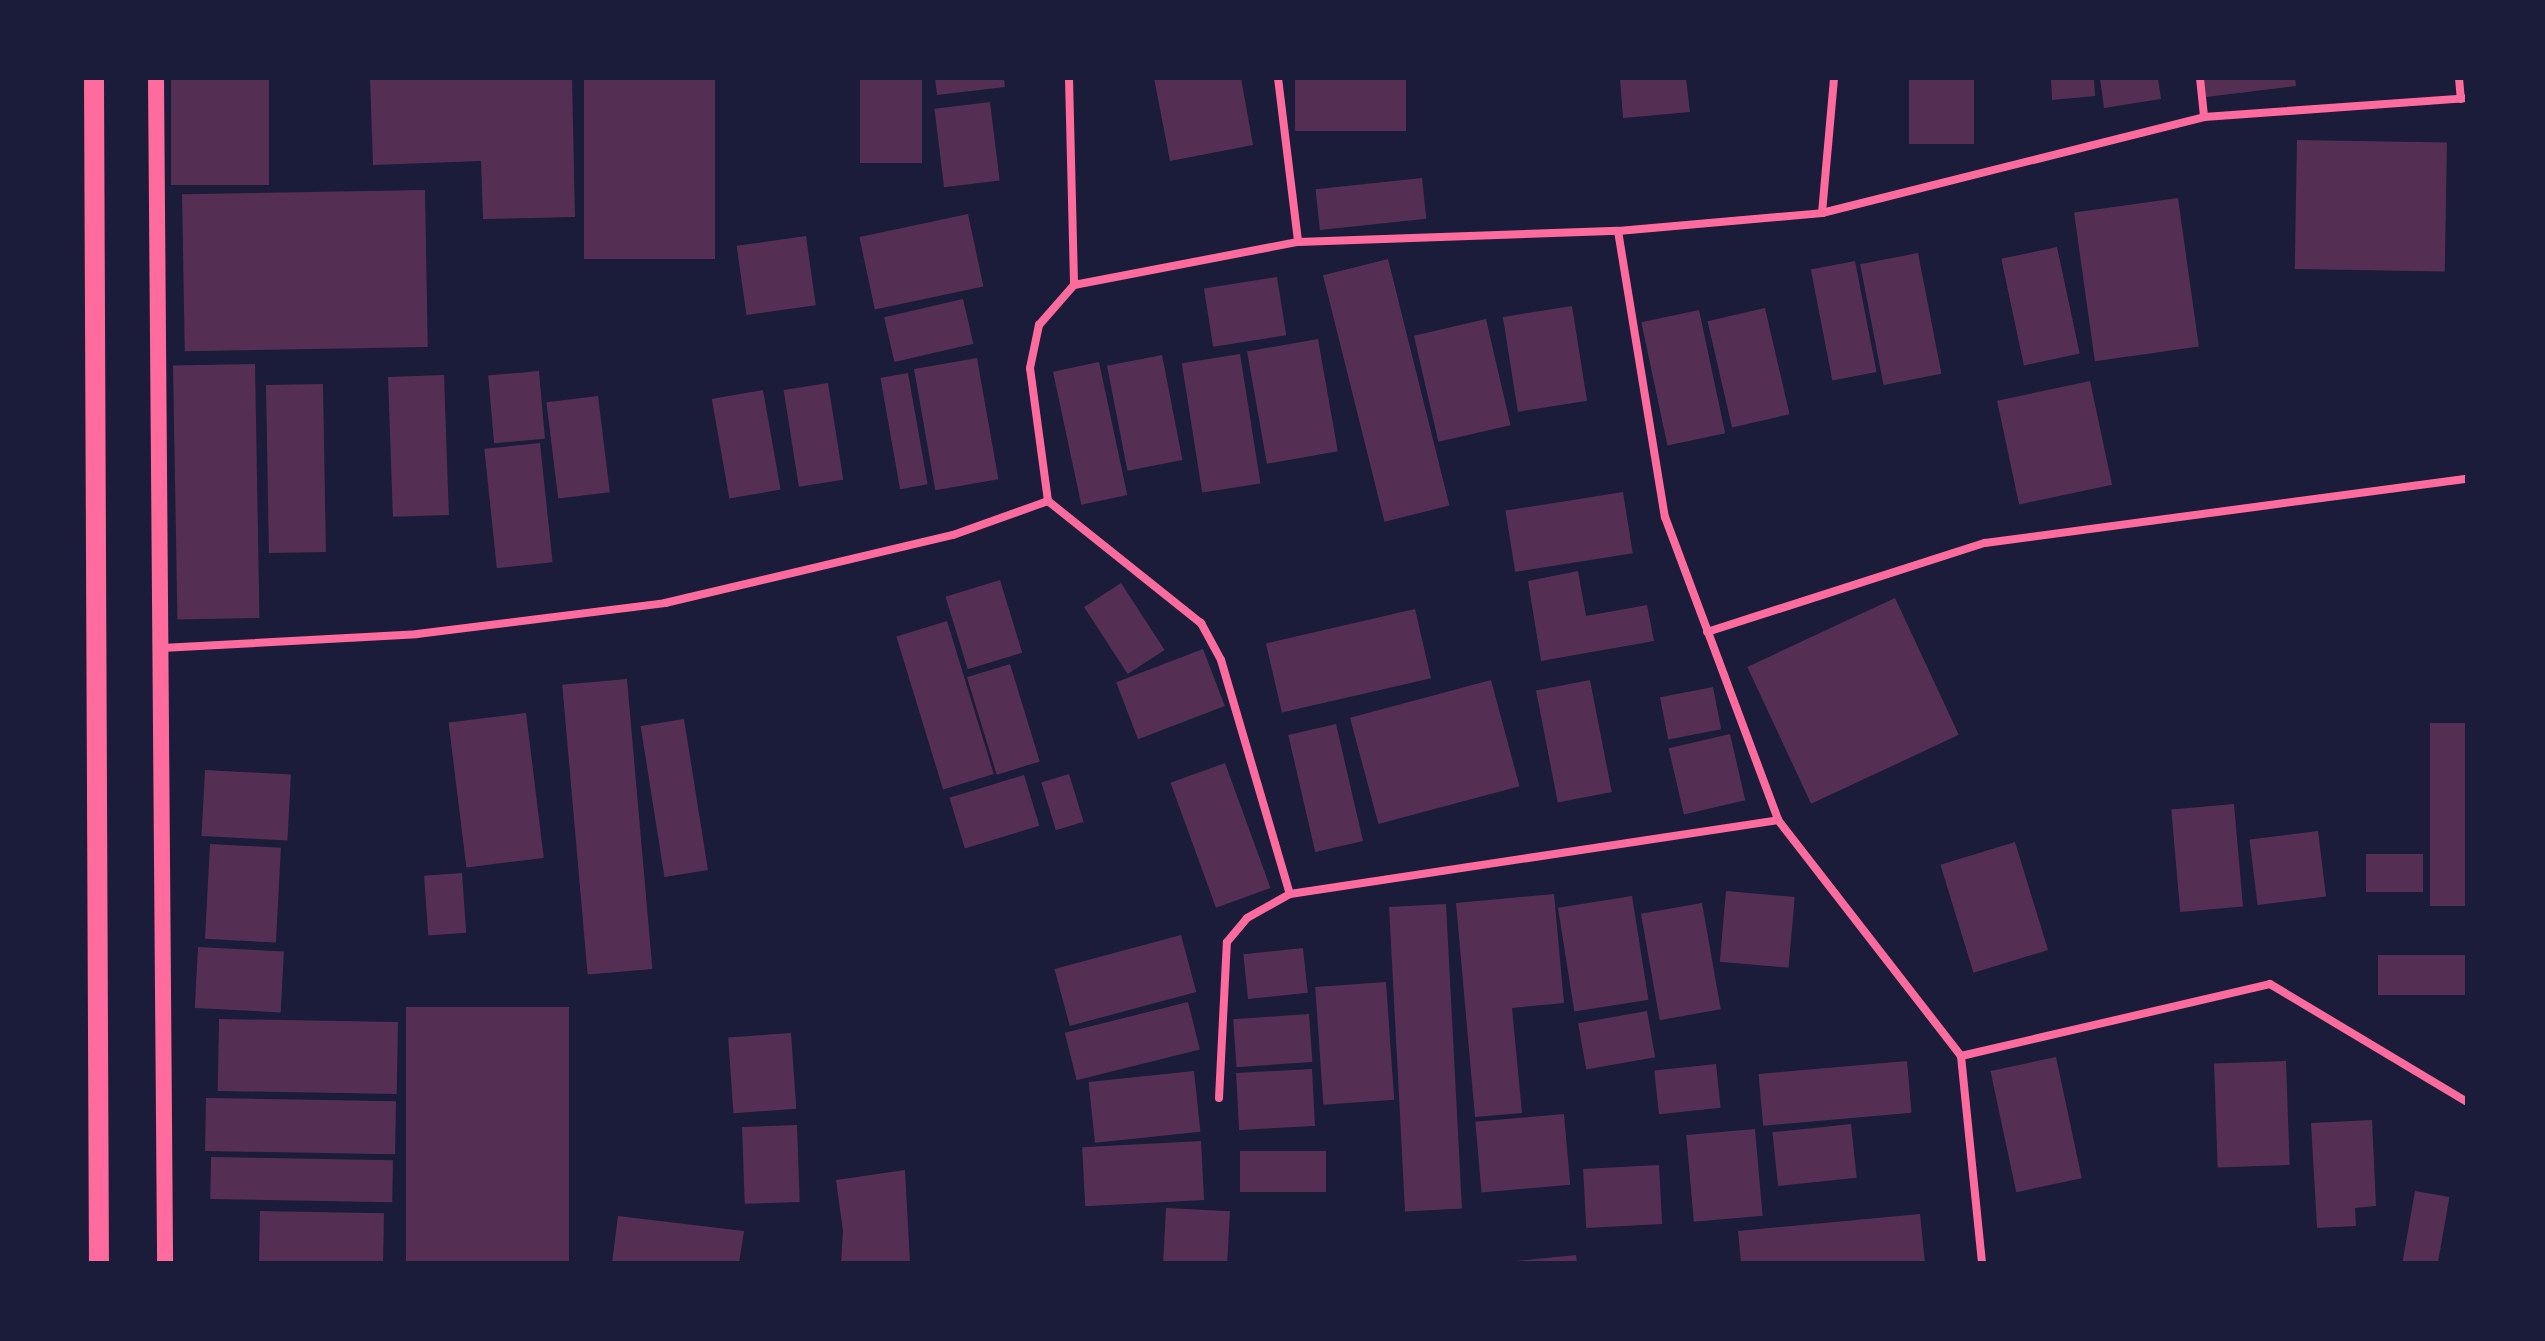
<!DOCTYPE html>
<html>
<head>
<meta charset="utf-8">
<style>
	body { margin:0 }
	#map { position:relative; width:2545px; height:1341px; overflow:hidden; background:#1b1b3a; font-family:Quicksand,sans-serif }
	div>[style] { position:absolute }
	[style*='--x'] { left:calc(var(--x)*1px); top:calc(var(--y)*1px); width:calc(var(--w)*1px); rotate:calc(var(--a)*1deg) }
	.building>* { inset:0; background:#542f53; transform-origin:0 0 }
	.minor>* { height:8px; margin:-4px; padding:0 4px; transform-origin:4px; border-radius:4px; background:#ff6b9d }
	.secondary>* { height:16px; margin:-8px; padding:0 8px; transform-origin:8px; border-radius:8px; background:#ff6b9d }
	.primary>* { height:20px; margin:-10px; padding:0 10px; transform-origin:10px; border-radius:10px; background:#ff6b9d }
	span { translate:-50% -50%; white-space:nowrap; text-align:center; line-height:1.15; -webkit-text-stroke:8px #1b1b3a; paint-order:stroke }
	.frame { position:absolute; inset:0; border:80px solid #1b1b3a; pointer-events:none }
</style>
</head>
<body>
<div id="map">
	<div class="building">
		<div style="left:171px;top:78px;width:98px;height:107px"></div>
		<div style="clip-path:polygon(370px 78px,572px 78px,575px 217px,483px 219px,481px 161px,373px 165px)"></div>
		<div style="left:584px;top:78px;width:131px;height:181px"></div>
		<div style="left:860px;top:78px;width:62px;height:85px"></div>
		<div style="clip-path:polygon(935px 78px,1004px 78px,1005px 87px,937px 95px)"></div>
		<div style="clip-path:polygon(1154px 78px,1241px 78px,1253px 145px,1170px 161px)"></div>
		<div style="left:1295px;top:78px;width:111px;height:53px"></div>
		<div style="clip-path:polygon(1620px 78px,1686px 78px,1690px 112px,1623px 118px)"></div>
		<div style="left:1909px;top:78px;width:65px;height:66px"></div>
		<div style="clip-path:polygon(2051px 78px,2094px 78px,2095px 96px,2052px 100px)"></div>
		<div style="clip-path:polygon(2100px 78px,2158px 78px,2161px 99px,2104px 108px)"></div>
		<div style="clip-path:polygon(2204px 78px,2295px 78px,2296px 86px,2206px 97px)"></div>
		<div style="left:990px;top:102px;width:79px;height:56px;rotate:83deg"></div>
		<div style="left:2297px;top:140px;width:150px;height:129px;rotate:1deg"></div>
		<div style="left:1422px;top:178px;width:41px;height:107px;rotate:84deg"></div>
		<div style="left:425px;top:190px;width:157px;height:243px;rotate:89deg"></div>
		<div style="left:2178px;top:198px;width:150px;height:105px;rotate:82deg"></div>
		<div style="left:968px;top:214px;width:74px;height:111px;rotate:78deg"></div>
		<div style="left:806px;top:236px;width:70px;height:70px;rotate:82deg"></div>
		<div style="left:2057px;top:247px;width:109px;height:57px;rotate:78deg"></div>
		<div style="left:1918px;top:253px;width:123px;height:59px;rotate:79deg"></div>
		<div style="left:1388px;top:259px;width:254px;height:67px;rotate:76deg"></div>
		<div style="left:1855px;top:261px;width:113px;height:45px;rotate:79deg"></div>
		<div style="left:1277px;top:277px;width:59px;height:74px;rotate:81deg"></div>
		<div style="left:963px;top:299px;width:46px;height:81px;rotate:77deg"></div>
		<div style="left:1572px;top:306px;width:96px;height:70px;rotate:81deg"></div>
		<div style="left:1765px;top:308px;width:109px;height:59px;rotate:77deg"></div>
		<div style="left:1699px;top:310px;width:126px;height:59px;rotate:78deg"></div>
		<div style="left:1486px;top:319px;width:109px;height:74px;rotate:77deg"></div>
		<div style="left:1318px;top:339px;width:114px;height:72px;rotate:80deg"></div>
		<div style="left:1240px;top:354px;width:131px;height:59px;rotate:81deg"></div>
		<div style="left:1162px;top:355px;width:107px;height:56px;rotate:79deg"></div>
		<div style="left:977px;top:358px;width:123px;height:64px;rotate:80deg"></div>
		<div style="left:1099px;top:362px;width:136px;height:47px;rotate:78deg"></div>
		<div style="left:255px;top:364px;width:254px;height:82px;rotate:89deg"></div>
		<div style="left:539px;top:371px;width:68px;height:51px;rotate:85deg"></div>
		<div style="left:908px;top:373px;width:113px;height:28px;rotate:80deg"></div>
		<div style="left:444px;top:375px;width:140px;height:56px;rotate:88deg"></div>
		<div style="left:2090px;top:381px;width:106px;height:95px;rotate:78deg"></div>
		<div style="left:828px;top:383px;width:98px;height:45px;rotate:81deg"></div>
		<div style="left:323px;top:384px;width:168px;height:57px;rotate:89deg"></div>
		<div style="left:763px;top:390px;width:101px;height:52px;rotate:80deg"></div>
		<div style="left:598px;top:396px;width:97px;height:52px;rotate:83deg"></div>
		<div style="left:540px;top:443px;width:120px;height:56px;rotate:84deg"></div>
		<div style="left:1623px;top:492px;width:62px;height:119px;rotate:81deg"></div>
		<div style="clip-path:polygon(1578px 571px,1586px 616px,1647px 605px,1654px 641px,1541px 661px,1528px 581px)"></div>
		<div style="left:1000px;top:580px;width:76px;height:57px;rotate:73deg"></div>
		<div style="left:1121px;top:583px;width:80px;height:44px;rotate:57deg"></div>
		<div style="left:1895px;top:598px;width:151px;height:163px;rotate:65deg"></div>
		<div style="left:1415px;top:609px;width:71px;height:153px;rotate:77deg"></div>
		<div style="left:947px;top:621px;width:160px;height:53px;rotate:73deg"></div>
		<div style="left:1203px;top:649px;width:61px;height:93px;rotate:69deg"></div>
		<div style="left:1010px;top:664px;width:102px;height:45px;rotate:73deg"></div>
		<div style="left:627px;top:679px;width:291px;height:65px;rotate:85deg"></div>
		<div style="left:1491px;top:680px;width:110px;height:146px;rotate:75deg"></div>
		<div style="left:1590px;top:680px;width:114px;height:55px;rotate:79deg"></div>
		<div style="left:1713px;top:687px;width:43px;height:54px;rotate:79deg"></div>
		<div style="left:526px;top:713px;width:146px;height:78px;rotate:83deg"></div>
		<div style="left:684px;top:719px;width:153px;height:44px;rotate:81deg"></div>
		<div style="left:2430px;top:723px;width:37px;height:183px"></div>
		<div style="left:1336px;top:724px;width:120px;height:49px;rotate:77deg"></div>
		<div style="left:1730px;top:734px;width:68px;height:63px;rotate:77deg"></div>
		<div style="left:1225px;top:763px;width:133px;height:58px;rotate:70deg"></div>
		<div style="left:205px;top:770px;width:86px;height:66px;rotate:3deg"></div>
		<div style="left:1069px;top:774px;width:50px;height:29px;rotate:73deg"></div>
		<div style="left:1024px;top:775px;width:53px;height:78px;rotate:73deg"></div>
		<div style="left:2234px;top:804px;width:103px;height:63px;rotate:85deg"></div>
		<div style="left:2318px;top:831px;width:66px;height:69px;rotate:83deg"></div>
		<div style="left:2015px;top:842px;width:113px;height:78px;rotate:73deg"></div>
		<div style="left:210px;top:844px;width:71px;height:95px;rotate:3deg"></div>
		<div style="left:2366px;top:854px;width:57px;height:38px"></div>
		<div style="left:462px;top:873px;width:60px;height:38px;rotate:86deg"></div>
		<div style="left:1726px;top:891px;width:69px;height:71px;rotate:5deg"></div>
		<div style="clip-path:polygon(1554px 894px,1564px 1003px,1512px 1008px,1522px 1113px,1475px 1117px,1456px 903px)"></div>
		<div style="left:1632px;top:896px;width:105px;height:75px;rotate:81deg"></div>
		<div style="left:1702px;top:903px;width:108px;height:62px;rotate:80deg"></div>
		<div style="left:1446px;top:904px;width:305px;height:57px;rotate:87deg"></div>
		<div style="left:1181px;top:935px;width:59px;height:131px;rotate:75deg"></div>
		<div style="left:198px;top:947px;width:86px;height:61px;rotate:3deg"></div>
		<div style="left:1303px;top:948px;width:45px;height:60px;rotate:84deg"></div>
		<div style="left:2467px;top:955px;width:40px;height:89px;rotate:90deg"></div>
		<div style="left:1386px;top:982px;width:118px;height:71px;rotate:86deg"></div>
		<div style="left:1188px;top:1002px;width:49px;height:127px;rotate:76deg"></div>
		<div style="left:569px;top:1007px;width:256px;height:163px;rotate:90deg"></div>
		<div style="left:1647px;top:1011px;width:47px;height:70px;rotate:80deg"></div>
		<div style="left:1309px;top:1014px;width:48px;height:76px;rotate:86deg"></div>
		<div style="left:219px;top:1019px;width:179px;height:72px;rotate:1deg"></div>
		<div style="left:791px;top:1033px;width:76px;height:63px;rotate:86deg"></div>
		<div style="left:2056px;top:1057px;width:124px;height:67px;rotate:78deg"></div>
		<div style="left:1907px;top:1061px;width:52px;height:149px;rotate:85deg"></div>
		<div style="left:2286px;top:1061px;width:104px;height:72px;rotate:88deg"></div>
		<div style="left:1716px;top:1064px;width:44px;height:62px;rotate:84deg"></div>
		<div style="left:1312px;top:1069px;width:57px;height:76px;rotate:87deg"></div>
		<div style="left:1194px;top:1071px;width:61px;height:106px;rotate:84deg"></div>
		<div style="left:206px;top:1098px;width:190px;height:53px;rotate:1deg"></div>
		<div style="left:1564px;top:1114px;width:71px;height:89px;rotate:85deg"></div>
		<div style="clip-path:polygon(2372px 1120px,2376px 1206px,2355px 1208px,2356px 1226px,2317px 1228px,2311px 1123px)"></div>
		<div style="left:1851px;top:1124px;width:54px;height:79px;rotate:84deg"></div>
		<div style="left:797px;top:1125px;width:77px;height:55px;rotate:88deg"></div>
		<div style="left:1755px;top:1129px;width:87px;height:69px;rotate:85deg"></div>
		<div style="left:1201px;top:1141px;width:59px;height:119px;rotate:87deg"></div>
		<div style="left:1326px;top:1151px;width:41px;height:86px;rotate:90deg"></div>
		<div style="left:211px;top:1157px;width:182px;height:42px;rotate:1deg"></div>
		<div style="left:1659px;top:1165px;width:59px;height:76px;rotate:87deg"></div>
		<div style="clip-path:polygon(905px 1170px,910px 1263px,841px 1263px,843px 1231px,836px 1180px)"></div>
		<div style="left:2415px;top:1191px;width:35px;height:73px;rotate:10deg"></div>
		<div style="left:1166px;top:1208px;width:64px;height:55px;rotate:3deg"></div>
		<div style="left:260px;top:1211px;width:124px;height:52px;rotate:1deg"></div>
		<div style="clip-path:polygon(1920px 1214px,1925px 1263px,1741px 1263px,1738px 1231px)"></div>
		<div style="clip-path:polygon(618px 1216px,744px 1231px,739px 1263px,612px 1263px)"></div>
		<div style="clip-path:polygon(1576px 1255px,1577px 1263px,1516px 1263px,1516px 1261px)"></div>
	</div>
	<div class="minor">
		<div style="--x:1069;--y:78;--w:207;--a:88.6"></div>
		<div style="--x:1278;--y:78;--w:165;--a:83"></div>
		<div style="--x:2200;--y:78;--w:39;--a:84"></div>
		<div style="--x:2459;--y:78;--w:21;--a:85"></div>
		<div style="--x:1822;--y:213;--w:136;--a:-84.9"></div>
		<div style="--x:1618;--y:231;--w:290;--a:80.7"></div>
		<div style="--x:1665;--y:517;--w:323;--a:69.5"></div>
		<div style="--x:1778;--y:820;--w:299;--a:52.2"></div>
		<div style="--x:1961;--y:1056;--w:208;--a:84.2"></div>
		<div style="--x:1048;--y:501;--w:196;--a:38.6"></div>
		<div style="--x:1201;--y:623;--w:42;--a:61.6"></div>
		<div style="--x:1221;--y:660;--w:244;--a:73.6"></div>
		<div style="--x:1290;--y:894;--w:494;--a:-8.6"></div>
		<div style="--x:1707;--y:632;--w:292;--a:-17.8"></div>
		<div style="--x:1985;--y:543;--w:486;--a:-7.6"></div>
		<div style="--x:162;--y:648;--w:255;--a:-3.1"></div>
		<div style="--x:417;--y:634;--w:250;--a:-7.1"></div>
		<div style="--x:665;--y:603;--w:296;--a:-13.3"></div>
		<div style="--x:953;--y:535;--w:101;--a:-19.7"></div>
		<div style="--x:1048;--y:501;--w:134;--a:-97.7"></div>
		<div style="--x:1030;--y:368;--w:44;--a:-78.2"></div>
		<div style="--x:1039;--y:325;--w:53;--a:-48.8"></div>
		<div style="--x:1074;--y:285;--w:228;--a:-10.9"></div>
		<div style="--x:1298;--y:242;--w:320;--a:-2"></div>
		<div style="--x:1618;--y:231;--w:205;--a:-5"></div>
		<div style="--x:1822;--y:213;--w:394;--a:-14.1"></div>
		<div style="--x:2204;--y:117;--w:264;--a:-4.1"></div>
		<div style="--x:1961;--y:1056;--w:317;--a:-13.1"></div>
		<div style="--x:2270;--y:984;--w:230;--a:30.9"></div>
		<div style="--x:1219;--y:1098;--w:156;--a:-87.1"></div>
		<div style="--x:1227;--y:942;--w:31;--a:-50"></div>
		<div style="--x:1247;--y:918;--w:49;--a:-29.2"></div>
	</div>
	<div class="secondary">
		<div style="--x:156;--y:78;--w:1185;--a:89.56"></div>
	</div>
	<div class="primary">
		<div style="--x:94;--y:78;--w:1185;--a:89.76"></div>
	</div>
	<div class="frame"></div>
</div>
</body>
</html>
